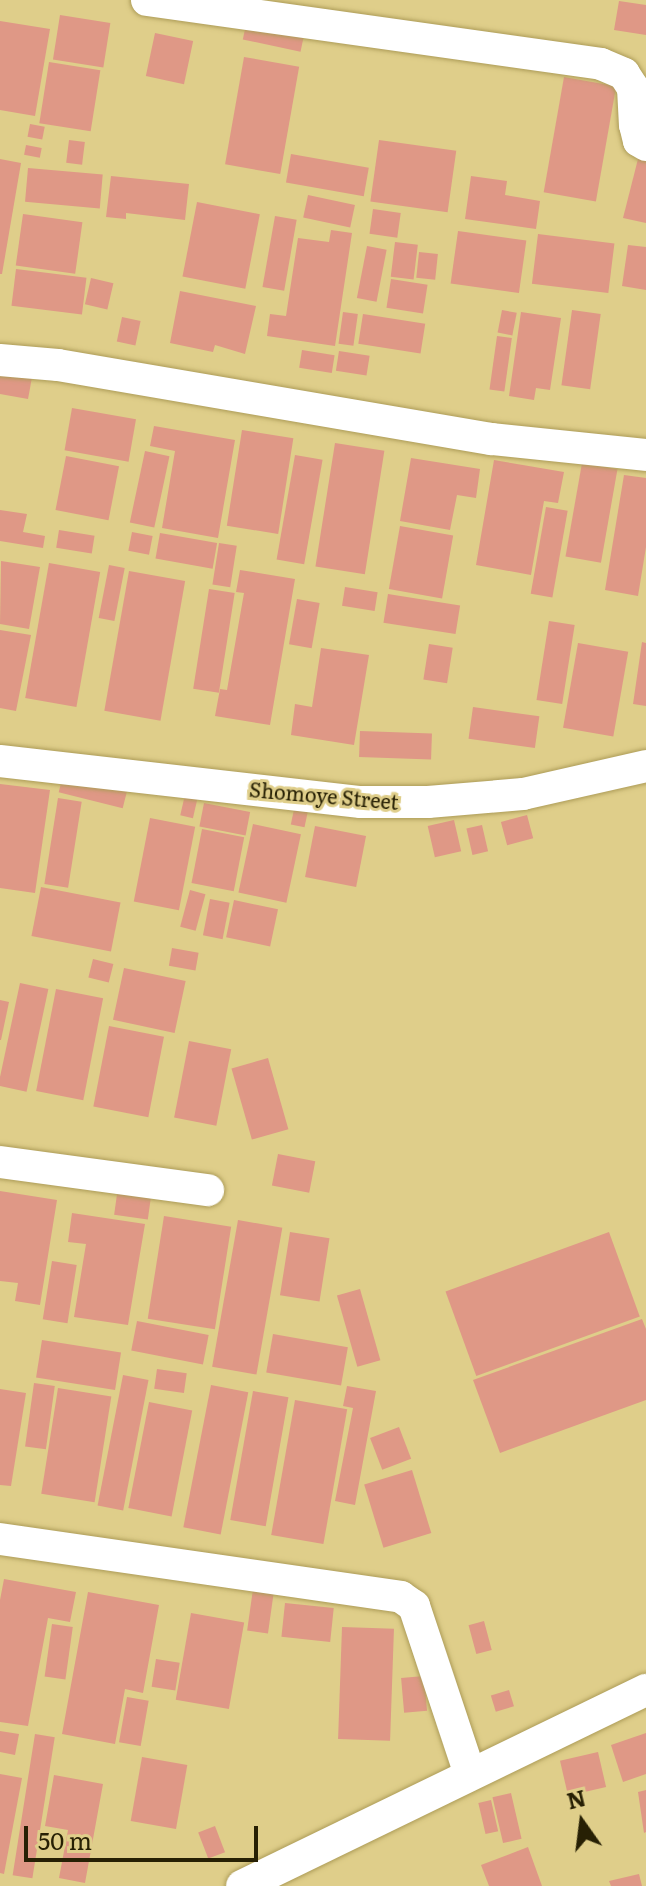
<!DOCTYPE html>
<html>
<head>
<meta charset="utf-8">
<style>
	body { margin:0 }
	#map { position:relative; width:646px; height:1886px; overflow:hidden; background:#dfce8a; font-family:Literata,serif }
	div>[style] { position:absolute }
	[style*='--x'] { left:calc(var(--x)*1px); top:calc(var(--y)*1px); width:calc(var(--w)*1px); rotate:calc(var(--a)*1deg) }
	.building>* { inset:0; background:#df9886; transform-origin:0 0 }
	.roads { filter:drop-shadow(0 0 2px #ad9c58) drop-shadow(0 0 2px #ad9c58) }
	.minor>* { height:32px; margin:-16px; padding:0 16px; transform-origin:16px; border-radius:16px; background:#fff }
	span { translate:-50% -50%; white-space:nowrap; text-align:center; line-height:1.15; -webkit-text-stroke:6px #dfce8a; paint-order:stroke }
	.street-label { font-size:20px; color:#272004 }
	.north { position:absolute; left:542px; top:1782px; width:80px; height:80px; -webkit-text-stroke:6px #dfce8a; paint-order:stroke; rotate:346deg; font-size:22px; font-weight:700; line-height:32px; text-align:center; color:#272004 }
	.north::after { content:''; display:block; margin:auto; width:28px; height:36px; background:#272004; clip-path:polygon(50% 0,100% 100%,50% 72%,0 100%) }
	.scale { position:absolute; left:24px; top:1826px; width:234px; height:36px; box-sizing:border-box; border:4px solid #272004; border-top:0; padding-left:10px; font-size:24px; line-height:28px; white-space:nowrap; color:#272004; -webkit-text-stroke:6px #dfce8a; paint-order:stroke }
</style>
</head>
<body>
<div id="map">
	<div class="building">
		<div style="clip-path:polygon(619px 1px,646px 5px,646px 35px,614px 30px)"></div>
		<div style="left:60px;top:15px;width:51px;height:45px;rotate:9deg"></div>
		<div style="left:248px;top:15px;width:59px;height:25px;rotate:12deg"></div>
		<div style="clip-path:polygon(0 21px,50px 29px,35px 116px,0 110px)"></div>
		<div style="left:155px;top:33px;width:39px;height:44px;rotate:12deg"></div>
		<div style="left:244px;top:57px;width:56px;height:109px;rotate:10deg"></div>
		<div style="left:49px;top:62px;width:52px;height:62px;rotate:9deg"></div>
		<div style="left:564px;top:77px;width:53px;height:117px;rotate:10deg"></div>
		<div style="left:30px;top:124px;width:15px;height:13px;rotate:11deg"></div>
		<div style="left:69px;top:140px;width:16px;height:23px;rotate:7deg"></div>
		<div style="left:379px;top:140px;width:78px;height:62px;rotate:8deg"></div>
		<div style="left:26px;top:145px;width:16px;height:10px;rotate:11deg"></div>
		<div style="left:291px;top:154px;width:79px;height:29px;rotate:10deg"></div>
		<div style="clip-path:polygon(639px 155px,646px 156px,646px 223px,623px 218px)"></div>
		<div style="clip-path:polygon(0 159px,21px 163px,2px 274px,0 274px)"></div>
		<div style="left:28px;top:168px;width:75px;height:34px;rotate:5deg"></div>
		<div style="clip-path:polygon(111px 176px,189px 184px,185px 220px,126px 213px,126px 219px,106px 217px)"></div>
		<div style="clip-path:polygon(471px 176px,507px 181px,505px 195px,540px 201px,536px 229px,465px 219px)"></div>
		<div style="left:308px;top:195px;width:48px;height:23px;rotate:12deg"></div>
		<div style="left:197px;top:202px;width:64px;height:76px;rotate:11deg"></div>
		<div style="left:373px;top:209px;width:28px;height:25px;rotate:8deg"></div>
		<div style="left:23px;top:214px;width:60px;height:52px;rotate:8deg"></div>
		<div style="left:275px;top:216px;width:22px;height:72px;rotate:10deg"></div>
		<div style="clip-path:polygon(331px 230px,352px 233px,335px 346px,267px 336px,270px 314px,286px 316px,298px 238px,329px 242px)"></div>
		<div style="left:458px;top:231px;width:69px;height:53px;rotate:8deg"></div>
		<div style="left:538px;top:234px;width:77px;height:50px;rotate:7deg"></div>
		<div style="left:395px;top:242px;width:23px;height:35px;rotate:7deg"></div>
		<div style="clip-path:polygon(628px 245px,646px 247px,646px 290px,622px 286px)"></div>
		<div style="left:367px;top:246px;width:20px;height:53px;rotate:11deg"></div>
		<div style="left:419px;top:252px;width:19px;height:26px;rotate:6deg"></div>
		<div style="left:16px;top:269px;width:71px;height:37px;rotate:7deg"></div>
		<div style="left:91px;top:278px;width:23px;height:27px;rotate:13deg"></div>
		<div style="left:391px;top:279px;width:37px;height:29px;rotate:9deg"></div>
		<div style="clip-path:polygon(180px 291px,256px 306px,245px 354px,215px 345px,213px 352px,170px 343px)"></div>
		<div style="left:502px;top:310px;width:15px;height:23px;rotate:11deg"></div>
		<div style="left:572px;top:310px;width:29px;height:76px;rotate:8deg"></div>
		<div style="left:343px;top:312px;width:15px;height:32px;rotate:8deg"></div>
		<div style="clip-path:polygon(521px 312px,561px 318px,550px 390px,536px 388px,534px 400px,509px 396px)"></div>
		<div style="left:363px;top:314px;width:63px;height:30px;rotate:9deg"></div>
		<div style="left:122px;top:317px;width:19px;height:25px;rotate:12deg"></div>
		<div style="left:497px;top:336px;width:15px;height:54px;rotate:8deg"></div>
		<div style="left:302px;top:350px;width:33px;height:18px;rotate:9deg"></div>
		<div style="left:339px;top:351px;width:31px;height:20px;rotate:9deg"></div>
		<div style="clip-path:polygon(0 367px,33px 372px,28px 399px,0 394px)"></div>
		<div style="left:72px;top:408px;width:65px;height:43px;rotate:10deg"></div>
		<div style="clip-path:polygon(154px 426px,235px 440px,218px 538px,162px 528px,175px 451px,150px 446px)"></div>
		<div style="left:242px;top:430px;width:52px;height:97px;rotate:9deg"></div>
		<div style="left:335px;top:443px;width:50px;height:125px;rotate:9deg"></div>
		<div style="left:145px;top:451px;width:25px;height:73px;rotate:12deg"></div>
		<div style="left:295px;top:455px;width:28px;height:106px;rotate:10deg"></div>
		<div style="left:66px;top:456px;width:54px;height:55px;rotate:11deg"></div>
		<div style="clip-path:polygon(411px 458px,480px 469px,476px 498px,457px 495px,450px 530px,400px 521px)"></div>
		<div style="clip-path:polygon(494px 460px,564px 472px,558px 503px,544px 501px,531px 575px,476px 565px)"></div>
		<div style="left:582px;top:463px;width:36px;height:95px;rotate:10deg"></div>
		<div style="clip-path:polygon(624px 475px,646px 478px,646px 547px,638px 596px,605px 590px)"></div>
		<div style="left:546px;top:507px;width:22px;height:88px;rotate:10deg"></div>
		<div style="clip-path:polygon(0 510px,27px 514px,23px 532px,45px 536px,43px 548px,0 541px)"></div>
		<div style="left:400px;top:526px;width:54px;height:64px;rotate:10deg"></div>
		<div style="left:59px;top:530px;width:36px;height:18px;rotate:9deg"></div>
		<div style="left:132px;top:532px;width:21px;height:19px;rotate:11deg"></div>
		<div style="left:160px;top:533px;width:58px;height:26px;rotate:10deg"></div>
		<div style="left:219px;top:543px;width:18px;height:42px;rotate:9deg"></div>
		<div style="clip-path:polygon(1px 561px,40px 567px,29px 629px,0 624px)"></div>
		<div style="left:49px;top:563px;width:52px;height:137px;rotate:10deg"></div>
		<div style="left:109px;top:565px;width:16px;height:54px;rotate:11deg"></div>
		<div style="clip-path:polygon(240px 570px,295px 579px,270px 725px,215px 716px,220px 689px,227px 690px,244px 593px,236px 592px)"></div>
		<div style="left:129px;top:571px;width:57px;height:142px;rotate:10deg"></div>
		<div style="left:345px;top:587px;width:33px;height:19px;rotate:9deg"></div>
		<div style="left:209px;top:589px;width:26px;height:101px;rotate:9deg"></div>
		<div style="left:388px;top:594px;width:73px;height:29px;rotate:9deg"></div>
		<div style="left:297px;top:599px;width:23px;height:46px;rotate:10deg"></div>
		<div style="left:549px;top:621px;width:26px;height:80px;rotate:9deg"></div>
		<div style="clip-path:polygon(0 630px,31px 635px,16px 711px,0 708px)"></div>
		<div style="clip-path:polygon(642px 642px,646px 643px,646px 706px,633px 704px)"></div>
		<div style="left:578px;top:643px;width:51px;height:86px;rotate:10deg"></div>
		<div style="left:429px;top:644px;width:24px;height:36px;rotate:9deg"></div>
		<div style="clip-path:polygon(321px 648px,369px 655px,354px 745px,291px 735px,295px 704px,312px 707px)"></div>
		<div style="left:473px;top:707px;width:67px;height:32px;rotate:8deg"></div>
		<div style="left:360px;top:731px;width:72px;height:26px;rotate:2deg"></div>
		<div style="left:64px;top:771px;width:66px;height:22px;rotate:14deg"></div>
		<div style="clip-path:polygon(0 784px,50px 790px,35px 893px,0 888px)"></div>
		<div style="left:187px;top:786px;width:13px;height:30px;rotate:13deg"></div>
		<div style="left:58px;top:798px;width:24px;height:87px;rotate:9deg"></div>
		<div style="left:296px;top:800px;width:14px;height:25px;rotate:12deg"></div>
		<div style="left:204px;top:803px;width:47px;height:24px;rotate:11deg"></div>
		<div style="left:527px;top:815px;width:24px;height:27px;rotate:75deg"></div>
		<div style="left:150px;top:818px;width:46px;height:85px;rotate:11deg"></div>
		<div style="left:454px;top:820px;width:32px;height:27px;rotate:77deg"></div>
		<div style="left:253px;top:824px;width:49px;height:70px;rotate:12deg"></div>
		<div style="left:482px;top:825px;width:27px;height:16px;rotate:77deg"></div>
		<div style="left:315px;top:826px;width:52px;height:52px;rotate:11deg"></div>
		<div style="left:202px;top:829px;width:43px;height:55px;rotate:11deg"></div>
		<div style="left:41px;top:887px;width:81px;height:50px;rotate:11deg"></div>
		<div style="left:190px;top:890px;width:16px;height:38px;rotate:15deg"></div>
		<div style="left:210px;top:899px;width:20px;height:37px;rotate:11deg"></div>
		<div style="left:234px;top:900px;width:45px;height:38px;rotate:12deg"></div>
		<div style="left:172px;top:948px;width:27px;height:18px;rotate:10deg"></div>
		<div style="left:93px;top:959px;width:21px;height:19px;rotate:14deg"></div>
		<div style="left:124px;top:968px;width:63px;height:53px;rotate:12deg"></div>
		<div style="left:20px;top:983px;width:29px;height:105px;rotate:12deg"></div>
		<div style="left:56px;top:989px;width:48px;height:104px;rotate:11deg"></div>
		<div style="clip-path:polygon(0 1000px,9px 1002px,1px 1040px,0 1040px)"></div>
		<div style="left:109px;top:1026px;width:56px;height:82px;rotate:11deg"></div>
		<div style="left:189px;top:1041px;width:43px;height:78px;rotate:11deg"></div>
		<div style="left:268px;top:1058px;width:74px;height:38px;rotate:74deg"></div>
		<div style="left:278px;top:1154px;width:38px;height:32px;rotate:11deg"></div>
		<div style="left:119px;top:1180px;width:34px;height:35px;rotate:8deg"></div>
		<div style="clip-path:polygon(0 1191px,57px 1200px,40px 1305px,15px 1301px,18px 1283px,0 1281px)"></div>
		<div style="clip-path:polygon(72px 1213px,145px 1224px,128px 1325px,74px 1317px,86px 1244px,68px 1242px)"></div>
		<div style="left:164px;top:1216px;width:68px;height:104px;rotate:9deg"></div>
		<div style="left:238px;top:1220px;width:45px;height:149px;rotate:10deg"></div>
		<div style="left:290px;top:1232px;width:40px;height:64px;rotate:9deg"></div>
		<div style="left:609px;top:1232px;width:90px;height:174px;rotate:70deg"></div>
		<div style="left:52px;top:1261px;width:25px;height:59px;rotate:9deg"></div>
		<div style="left:360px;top:1289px;width:74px;height:24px;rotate:74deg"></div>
		<div style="clip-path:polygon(642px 1319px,646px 1329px,646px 1400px,500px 1453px,473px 1380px)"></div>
		<div style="left:137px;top:1321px;width:73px;height:30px;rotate:11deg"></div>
		<div style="left:273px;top:1334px;width:76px;height:39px;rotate:10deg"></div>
		<div style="left:42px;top:1340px;width:80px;height:38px;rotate:9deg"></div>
		<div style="left:157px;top:1369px;width:30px;height:20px;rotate:8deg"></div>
		<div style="left:123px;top:1375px;width:26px;height:133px;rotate:11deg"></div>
		<div style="left:34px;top:1383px;width:21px;height:64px;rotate:8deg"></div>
		<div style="left:211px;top:1385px;width:38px;height:145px;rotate:11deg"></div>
		<div style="clip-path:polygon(347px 1386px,376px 1391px,355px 1505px,335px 1501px,353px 1408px,343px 1406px)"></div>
		<div style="left:58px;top:1388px;width:54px;height:107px;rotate:9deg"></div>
		<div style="clip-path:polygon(0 1389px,26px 1393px,11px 1486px,0 1485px)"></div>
		<div style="left:253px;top:1391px;width:36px;height:131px;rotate:10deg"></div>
		<div style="left:295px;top:1400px;width:53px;height:137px;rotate:10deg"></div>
		<div style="left:149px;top:1402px;width:44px;height:108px;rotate:11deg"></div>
		<div style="left:399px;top:1427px;width:34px;height:31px;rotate:69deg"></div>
		<div style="left:412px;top:1470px;width:66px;height:50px;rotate:73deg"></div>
		<div style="clip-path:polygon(4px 1579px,76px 1592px,70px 1622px,48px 1618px,28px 1726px,0 1722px,0 1600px)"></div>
		<div style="left:253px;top:1589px;width:21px;height:42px;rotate:8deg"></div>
		<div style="clip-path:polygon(88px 1592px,159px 1605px,143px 1693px,125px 1689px,115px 1744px,62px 1734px)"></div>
		<div style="left:285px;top:1603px;width:49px;height:34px;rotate:6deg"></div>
		<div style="left:191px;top:1613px;width:54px;height:88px;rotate:10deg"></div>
		<div style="left:484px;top:1621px;width:30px;height:16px;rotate:75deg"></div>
		<div style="left:52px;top:1624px;width:21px;height:53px;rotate:8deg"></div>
		<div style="left:342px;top:1627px;width:52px;height:112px;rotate:2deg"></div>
		<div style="left:156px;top:1659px;width:24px;height:28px;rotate:9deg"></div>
		<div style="left:424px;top:1676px;width:35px;height:23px;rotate:85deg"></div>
		<div style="left:509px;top:1690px;width:17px;height:19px;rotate:73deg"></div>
		<div style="left:127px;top:1697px;width:22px;height:46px;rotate:10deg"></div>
		<div style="clip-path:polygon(0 1731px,19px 1734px,15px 1755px,0 1752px)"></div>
		<div style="clip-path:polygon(646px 1733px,646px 1774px,623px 1782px,611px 1745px)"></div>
		<div style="left:35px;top:1734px;width:20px;height:143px;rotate:9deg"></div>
		<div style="left:598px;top:1752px;width:36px;height:39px;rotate:77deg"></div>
		<div style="left:142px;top:1757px;width:46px;height:65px;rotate:10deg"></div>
		<div style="clip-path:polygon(0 1774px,22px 1778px,4px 1874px,0 1873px)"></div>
		<div style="clip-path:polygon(54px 1775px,103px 1784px,85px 1883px,59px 1878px,68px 1830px,45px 1826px)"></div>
		<div style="clip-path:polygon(646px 1790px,646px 1832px,644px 1833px,638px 1792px)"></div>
		<div style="left:511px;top:1793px;width:47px;height:19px;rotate:77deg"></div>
		<div style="left:491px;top:1800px;width:32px;height:13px;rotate:77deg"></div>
		<div style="left:215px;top:1826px;width:28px;height:18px;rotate:69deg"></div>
		<div style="clip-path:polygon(528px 1847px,542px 1886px,489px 1886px,481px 1865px)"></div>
		<div style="clip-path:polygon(639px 1874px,642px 1886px,611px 1886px,609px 1881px)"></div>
	</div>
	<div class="roads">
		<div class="minor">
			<div style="--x:147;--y:0;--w:458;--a:8"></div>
			<div style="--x:601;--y:64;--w:25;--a:23"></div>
			<div style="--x:624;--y:74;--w:17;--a:57"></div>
			<div style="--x:633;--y:88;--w:37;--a:87"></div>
			<div style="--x:635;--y:125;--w:16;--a:76"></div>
			<div style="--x:639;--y:141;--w:8;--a:30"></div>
			<div style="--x:0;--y:360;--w:58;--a:4.9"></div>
			<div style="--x:58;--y:365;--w:440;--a:9.7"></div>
			<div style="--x:492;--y:439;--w:155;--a:5.9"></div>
			<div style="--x:0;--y:761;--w:363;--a:6.5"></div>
			<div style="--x:361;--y:802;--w:67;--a:0"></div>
			<div style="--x:428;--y:802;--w:95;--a:-4.8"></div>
			<div style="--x:523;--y:794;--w:126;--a:-12.8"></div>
			<div style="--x:0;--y:1162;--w:210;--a:7.7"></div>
			<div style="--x:0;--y:1539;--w:405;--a:8.2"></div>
			<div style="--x:401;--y:1597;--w:16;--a:35"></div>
			<div style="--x:414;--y:1606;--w:177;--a:71.6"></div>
			<div style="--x:242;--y:1886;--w:449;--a:-25.9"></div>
		</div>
	</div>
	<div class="street-label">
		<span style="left:324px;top:795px;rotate:5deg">Shomoye Street</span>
	</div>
	<div class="north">N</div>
	<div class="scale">50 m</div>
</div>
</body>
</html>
